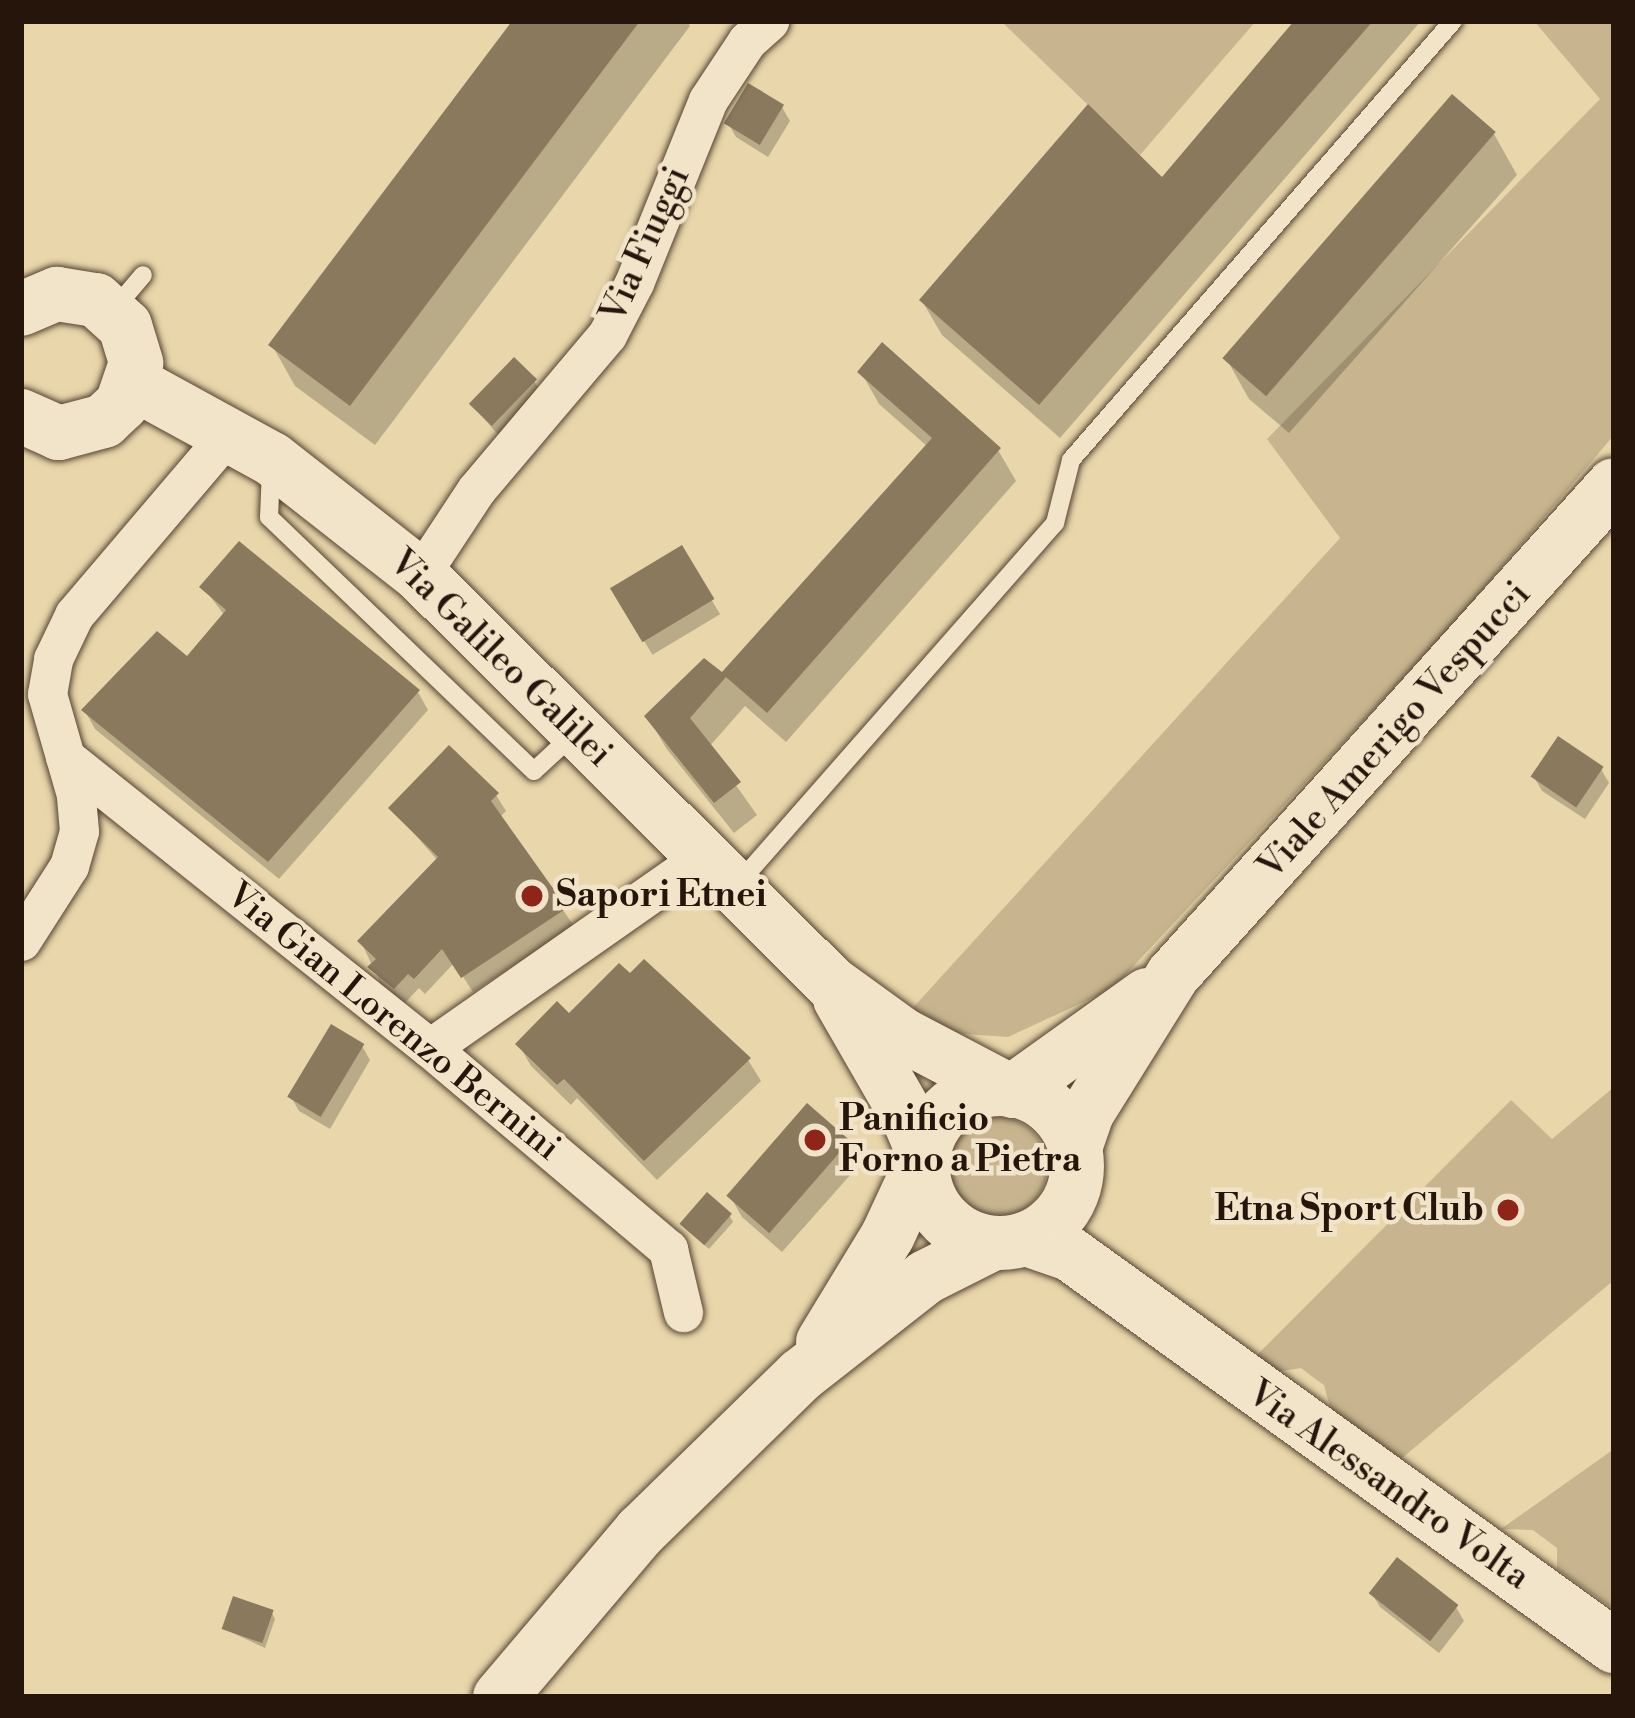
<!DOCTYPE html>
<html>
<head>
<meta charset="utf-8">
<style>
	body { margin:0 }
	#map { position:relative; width:1635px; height:1718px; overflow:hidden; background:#e9d6aa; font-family:"Libre Bodoni",serif }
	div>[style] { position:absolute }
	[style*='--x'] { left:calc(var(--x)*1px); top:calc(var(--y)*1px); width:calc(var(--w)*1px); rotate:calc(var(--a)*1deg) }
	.green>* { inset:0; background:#c8b58f }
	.round { border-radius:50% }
	.shadow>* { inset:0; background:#0003; transform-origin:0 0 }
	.building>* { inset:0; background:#8b795e; transform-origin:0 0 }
	.roads { filter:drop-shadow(0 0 3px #564533) drop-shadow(0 0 3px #564533) }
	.lane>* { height:18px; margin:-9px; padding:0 9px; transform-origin:9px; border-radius:9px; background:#f1e4c8 }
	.street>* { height:39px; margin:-19.5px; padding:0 19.5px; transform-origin:19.5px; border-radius:19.5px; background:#f1e4c8 }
	.secondary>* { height:54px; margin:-27px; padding:0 27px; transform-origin:27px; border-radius:27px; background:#f1e4c8 }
	.secondary>.ring { margin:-27px; padding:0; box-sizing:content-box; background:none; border:54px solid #f1e4c8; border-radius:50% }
	.dots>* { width:33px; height:33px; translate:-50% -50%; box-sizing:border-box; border:6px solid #f1e4c8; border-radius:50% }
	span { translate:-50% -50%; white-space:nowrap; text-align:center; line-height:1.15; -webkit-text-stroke:9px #f1e4c8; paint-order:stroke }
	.street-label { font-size:36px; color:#25150b }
	.poi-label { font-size:36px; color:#25150b; font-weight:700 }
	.left { translate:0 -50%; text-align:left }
	.right { translate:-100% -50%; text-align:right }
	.frame { position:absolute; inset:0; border:24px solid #25150b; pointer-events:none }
</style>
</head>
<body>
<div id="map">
	<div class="green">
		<div style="clip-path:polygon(1001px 21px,1256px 21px,1140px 155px)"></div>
		<div style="clip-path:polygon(1534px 21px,1614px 21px,1614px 435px,1450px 628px,1112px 989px,1008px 1037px,964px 1034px,928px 1024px,910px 1011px,1340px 538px,1267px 439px,1600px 99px)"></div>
		<div style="clip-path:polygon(1614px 1087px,1614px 1280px,1401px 1459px,1331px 1411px,1324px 1385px,1314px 1378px,1301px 1368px,1277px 1372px,1256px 1356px,1511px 1100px,1552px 1139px)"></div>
		<div class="round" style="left:947px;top:1117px;width:100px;height:100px"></div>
		<div style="clip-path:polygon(1614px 1449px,1614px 1609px,1557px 1569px,1557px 1548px,1533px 1530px,1501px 1529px)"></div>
	</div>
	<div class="shadow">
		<div style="clip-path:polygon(515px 21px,687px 21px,690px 26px,375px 445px,295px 386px,272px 345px)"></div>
		<div style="clip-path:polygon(1298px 21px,1421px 21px,1060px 438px,942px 335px,922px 301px,1162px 181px)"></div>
		<div style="clip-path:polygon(782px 107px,790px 121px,768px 157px,736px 137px,728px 123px)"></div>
		<div style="clip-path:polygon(1494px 134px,1517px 175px,1289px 433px,1249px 399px,1226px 358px)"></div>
		<div style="clip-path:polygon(861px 372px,998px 450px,1016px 481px,786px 742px,745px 706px,709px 747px,757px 815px,734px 833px,666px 748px,648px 717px,722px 677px,928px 447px,879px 404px)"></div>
		<div style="clip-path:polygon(534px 381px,542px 395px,501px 438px,472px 405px)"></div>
		<div style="left:681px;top:549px;width:76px;height:79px;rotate:59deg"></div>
		<div style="clip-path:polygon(203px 587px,418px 692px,428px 710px,279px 879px,95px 729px,85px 711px,187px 661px,225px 616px)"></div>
		<div style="clip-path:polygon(1601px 769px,1609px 783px,1585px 819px,1542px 791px,1534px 777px)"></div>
		<div style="clip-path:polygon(496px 795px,506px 811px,499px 818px,574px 926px,473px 992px,454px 963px,425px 994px,419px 988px,405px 1003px,381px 984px,361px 942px,438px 861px,392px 808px)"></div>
		<div style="clip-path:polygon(569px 1017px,748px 1060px,761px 1081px,657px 1180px,577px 1098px,571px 1105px,531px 1066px,519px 1045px)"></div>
		<div style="clip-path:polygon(362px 1046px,370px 1060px,330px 1129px,299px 1111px,291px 1097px)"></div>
		<div style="clip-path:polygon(848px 1143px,860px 1164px,782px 1252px,742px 1217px,730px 1196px)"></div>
		<div style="clip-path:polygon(730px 1216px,733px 1222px,709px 1249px,686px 1229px)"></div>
		<div style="clip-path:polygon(1372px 1594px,1456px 1607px,1464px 1621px,1439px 1653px,1380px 1607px)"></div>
		<div style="clip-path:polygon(272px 1613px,275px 1619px,265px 1648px,224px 1629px)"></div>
	</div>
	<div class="building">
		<div style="clip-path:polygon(512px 21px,640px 21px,350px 406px,268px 345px)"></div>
		<div style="clip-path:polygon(1294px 21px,1373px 21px,1039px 405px,919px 300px,1088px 104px,1162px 177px)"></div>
		<div style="left:748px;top:83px;width:42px;height:47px;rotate:31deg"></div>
		<div style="left:1452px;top:94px;width:58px;height:350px;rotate:41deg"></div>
		<div style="clip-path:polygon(882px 342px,1001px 448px,767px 713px,726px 677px,690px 718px,741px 782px,714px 803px,644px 716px,704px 658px,722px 672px,932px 438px,857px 372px)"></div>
		<div style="left:514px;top:357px;width:32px;height:65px;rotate:44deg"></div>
		<div style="clip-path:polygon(239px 541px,420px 690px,268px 862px,81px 710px,157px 631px,187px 656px,226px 610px,199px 587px)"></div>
		<div style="left:682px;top:545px;width:63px;height:84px;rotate:59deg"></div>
		<div style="left:1558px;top:736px;width:55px;height:49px;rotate:34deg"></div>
		<div style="clip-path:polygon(449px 745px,499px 793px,491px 801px,567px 908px,461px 978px,442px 949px,414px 979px,408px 974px,394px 989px,367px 967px,376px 959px,357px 941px,438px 857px,388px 808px)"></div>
		<div style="clip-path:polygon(644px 959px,751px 1058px,644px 1161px,564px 1079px,557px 1085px,515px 1044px,557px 1001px,569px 1013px,619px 963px,630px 973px)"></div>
		<div style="left:331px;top:1024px;width:39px;height:85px;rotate:31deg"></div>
		<div style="left:807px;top:1103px;width:57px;height:123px;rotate:41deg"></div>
		<div style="left:707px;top:1192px;width:33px;height:42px;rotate:41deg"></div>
		<div style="left:1397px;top:1557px;width:78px;height:46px;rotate:38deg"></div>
		<div style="left:233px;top:1596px;width:43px;height:35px;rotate:19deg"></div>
	</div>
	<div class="roads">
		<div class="lane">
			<div style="--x:115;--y:308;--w:43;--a:-49.7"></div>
			<div style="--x:271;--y:470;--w:47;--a:92.4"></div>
			<div style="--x:269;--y:517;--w:367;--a:43.8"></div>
			<div style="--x:534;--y:771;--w:56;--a:-42.8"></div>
			<div style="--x:737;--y:885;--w:482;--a:-48.7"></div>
			<div style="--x:1055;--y:523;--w:65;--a:-75.7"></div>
			<div style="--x:1071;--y:460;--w:582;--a:-48.97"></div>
		</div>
		<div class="street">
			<div style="--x:420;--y:575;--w:102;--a:-56.6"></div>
			<div style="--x:476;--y:490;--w:203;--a:-49.8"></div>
			<div style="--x:607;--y:335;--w:59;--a:-62.6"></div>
			<div style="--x:634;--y:283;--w:197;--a:-68"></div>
			<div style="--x:708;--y:100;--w:71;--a:-56.5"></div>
			<div style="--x:747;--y:41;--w:30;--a:-42"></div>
			<div style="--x:65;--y:757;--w:467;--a:38.6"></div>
			<div style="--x:430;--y:1048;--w:312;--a:40.2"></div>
			<div style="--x:668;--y:1249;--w:65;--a:76.6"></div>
			<div style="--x:21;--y:941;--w:89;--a:-57.4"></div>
			<div style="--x:69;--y:866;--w:36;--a:-74"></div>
			<div style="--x:79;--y:831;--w:36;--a:-95"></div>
			<div style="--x:76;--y:795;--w:105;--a:-106"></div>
			<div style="--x:47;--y:694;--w:36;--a:-80"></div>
			<div style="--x:53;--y:659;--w:49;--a:-64.5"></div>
			<div style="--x:74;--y:615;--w:238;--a:-49.6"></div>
			<div style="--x:430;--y:1048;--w:331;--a:-35"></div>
		</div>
		<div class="secondary">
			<div style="--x:21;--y:309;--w:39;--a:-23"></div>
			<div style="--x:57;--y:294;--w:39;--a:9"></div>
			<div style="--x:96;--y:300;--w:39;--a:42"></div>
			<div style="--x:125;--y:326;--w:39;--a:73"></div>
			<div style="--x:136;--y:363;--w:43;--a:108.9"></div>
			<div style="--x:122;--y:404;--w:25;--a:137"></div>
			<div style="--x:104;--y:421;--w:47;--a:165.1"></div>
			<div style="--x:59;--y:433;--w:42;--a:-155.9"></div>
			<div style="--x:133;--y:383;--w:158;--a:28.7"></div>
			<div style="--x:272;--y:459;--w:188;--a:38.1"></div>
			<div style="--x:420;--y:575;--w:578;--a:44.79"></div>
			<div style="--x:830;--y:982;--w:90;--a:36"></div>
			<div style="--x:903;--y:1035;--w:116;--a:27.7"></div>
			<div style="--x:840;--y:999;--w:138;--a:60.1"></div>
			<div style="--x:909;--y:1119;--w:39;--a:67"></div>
			<div class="ring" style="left:923px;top:1089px;width:100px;height:100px"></div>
			<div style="--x:1013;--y:1091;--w:165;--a:-35.6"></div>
			<div style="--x:1075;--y:1148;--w:37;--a:-71"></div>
			<div style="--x:1087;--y:1113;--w:163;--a:-58.1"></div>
			<div style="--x:1173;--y:975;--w:659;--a:-48.01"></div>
			<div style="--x:1026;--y:1239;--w:46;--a:18.8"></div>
			<div style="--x:1070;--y:1254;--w:671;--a:35.78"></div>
			<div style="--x:823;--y:1342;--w:125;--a:-58.7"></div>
			<div style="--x:888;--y:1235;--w:83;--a:-65"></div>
			<div style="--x:500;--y:1697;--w:218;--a:-49.7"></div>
			<div style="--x:641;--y:1531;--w:223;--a:-44.3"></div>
			<div style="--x:801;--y:1375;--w:159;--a:-38.1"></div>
			<div style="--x:926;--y:1277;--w:76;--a:-26.6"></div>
		</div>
	</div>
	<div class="dots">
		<div style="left:532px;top:896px;background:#8f2418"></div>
		<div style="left:815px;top:1140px;background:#8f2418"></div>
		<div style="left:1508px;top:1210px;background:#8f2418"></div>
	</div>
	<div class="street-label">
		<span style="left:646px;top:245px;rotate:-66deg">Via Fiuggi</span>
		<span style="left:500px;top:659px;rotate:44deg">Via Galileo Galilei</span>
		<span style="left:1395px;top:731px;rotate:-48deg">Viale Amerigo Vespucci</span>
		<span style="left:393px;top:1022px;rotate:39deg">Via Gian Lorenzo Bernini</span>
		<span style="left:1388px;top:1486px;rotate:35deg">Via Alessandro Volta</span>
	</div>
	<div class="poi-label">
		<span class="left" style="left:556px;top:896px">Sapori Etnei</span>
		<span class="left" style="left:839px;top:1140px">Panificio<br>Forno a Pietra</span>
		<span class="right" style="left:1484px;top:1210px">Etna Sport Club</span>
	</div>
	<div class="frame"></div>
</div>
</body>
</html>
